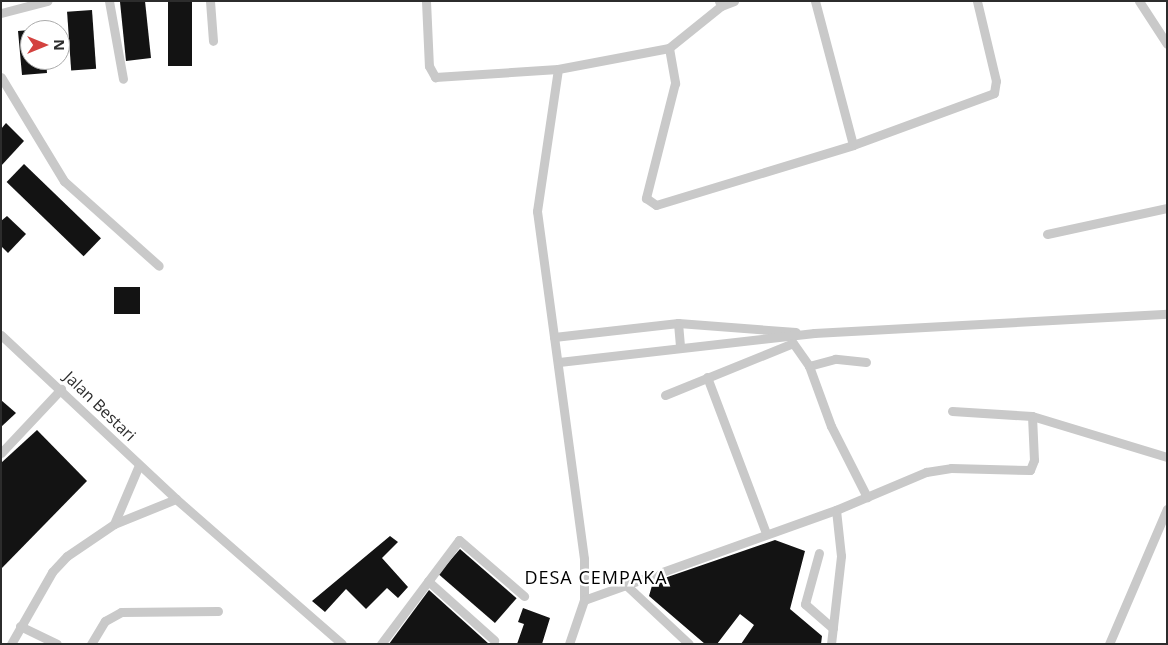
<!DOCTYPE html>
<html>
<head>
<meta charset="utf-8">
<style>
	body { margin:0 }
	#map { position:relative; width:1168px; height:645px; overflow:hidden; background:#fff; font-family:"Open Sans",sans-serif }
	div>[style] { position:absolute }
	[style*='--x'] { left:calc(var(--x)*1px); top:calc(var(--y)*1px); width:calc(var(--w)*1px); rotate:calc(var(--a)*1deg) }
	.building>* { inset:0; background:#131313; transform-origin:0 0 }
	.minor>* { height:9px; margin:-4.5px; padding:0 4.5px; transform-origin:4.5px; border-radius:4.5px; background:#c9c9c9 }
	span { translate:-50% -50%; white-space:nowrap; text-align:center; line-height:1.15; -webkit-text-stroke:5px #fff; paint-order:stroke }
	.street-label { font-size:16px; color:#2c2c2c }
	.neighbourhood-label { font-size:18px; color:#000; letter-spacing:1px }
	.frame { position:absolute; inset:0; border:2px solid #2c2c2c; pointer-events:none }
	.north { position:absolute; left:20px; top:20px; width:50px; height:50px; box-sizing:border-box; background:#fff; border:1px solid #ababab; border-radius:50%; rotate:90deg; font-size:14px; font-weight:700; line-height:20px; text-align:center; color:#2c2c2c }
	.north::after { content:''; display:block; margin:auto; width:18px; height:22px; background:#d3423f; clip-path:polygon(50% 0,100% 100%,50% 72%,0 100%) }
</style>
</head>
<body>
<div id="map">
	<div class="building">
		<div style="clip-path:polygon(126px 1px,145px 1px,151px 58px,126px 61px,120px 2px)"></div>
		<div style="left:168px;top:1px;width:24px;height:65px"></div>
		<div style="left:92px;top:10px;width:59px;height:25px;rotate:86deg"></div>
		<div style="clip-path:polygon(30px 30px,30px 60px,46px 60px,47px 73px,22px 75px,18px 31px)"></div>
		<div style="clip-path:polygon(6px 123px,24px 141px,1px 166px,1px 129px)"></div>
		<div style="left:24px;top:164px;width:107px;height:25px;rotate:44deg"></div>
		<div style="clip-path:polygon(7px 216px,26px 234px,8px 253px,1px 246px,1px 221px)"></div>
		<div style="left:114px;top:287px;width:26px;height:27px"></div>
		<div style="clip-path:polygon(1px 400px,16px 413px,1px 427px)"></div>
		<div style="clip-path:polygon(37px 430px,87px 481px,1px 569px,1px 463px)"></div>
		<div style="clip-path:polygon(390px 536px,398px 542px,382px 558px,408px 587px,398px 598px,387px 588px,366px 609px,346px 589px,325px 612px,312px 601px)"></div>
		<div style="clip-path:polygon(775px 540px,805px 551px,790px 609px,822px 636px,821px 644px,741px 644px,754px 625px,740px 614px,717px 644px,705px 644px,649px 596px,653px 582px)"></div>
		<div style="left:460px;top:549px;width:75px;height:33px;rotate:41deg"></div>
		<div style="clip-path:polygon(429px 590px,489px 644px,389px 644px)"></div>
		<div style="clip-path:polygon(523px 608px,550px 618px,542px 644px,517px 644px,524px 624px,518px 622px)"></div>
	</div>
	<div class="minor">
		<div style="--x:109;--y:1;--w:79;--a:79.8"></div>
		<div style="--x:210;--y:1;--w:40;--a:85.7"></div>
		<div style="--x:426;--y:1;--w:65;--a:87.4"></div>
		<div style="--x:429;--y:66;--w:13;--a:61"></div>
		<div style="--x:435;--y:77;--w:123;--a:-3.7"></div>
		<div style="--x:719;--y:1;--w:5;--a:68"></div>
		<div style="--x:721;--y:6;--w:67;--a:141.1"></div>
		<div style="--x:669;--y:48;--w:113;--a:169.3"></div>
		<div style="--x:558;--y:69;--w:144;--a:98.4"></div>
		<div style="--x:537;--y:211;--w:351;--a:82.3"></div>
		<div style="--x:584;--y:559;--w:41;--a:90"></div>
		<div style="--x:584;--y:600;--w:268;--a:-19.7"></div>
		<div style="--x:836;--y:510;--w:98;--a:-22.9"></div>
		<div style="--x:926;--y:472;--w:25;--a:-9"></div>
		<div style="--x:951;--y:468;--w:79;--a:1.5"></div>
		<div style="--x:1030;--y:470;--w:11;--a:-68"></div>
		<div style="--x:1034;--y:460;--w:44;--a:-92.6"></div>
		<div style="--x:1032;--y:416;--w:141;--a:16.9"></div>
		<div style="--x:815;--y:1;--w:149;--a:75.2"></div>
		<div style="--x:1139;--y:1;--w:51;--a:56.9"></div>
		<div style="--x:721;--y:6;--w:14;--a:-21"></div>
		<div style="--x:1;--y:13;--w:48;--a:-14.6"></div>
		<div style="--x:669;--y:48;--w:36;--a:80"></div>
		<div style="--x:675;--y:83;--w:119;--a:104.2"></div>
		<div style="--x:646;--y:198;--w:12;--a:35"></div>
		<div style="--x:656;--y:205;--w:206;--a:-16.9"></div>
		<div style="--x:853;--y:145;--w:150;--a:-20.2"></div>
		<div style="--x:994;--y:93;--w:12;--a:-81"></div>
		<div style="--x:996;--y:81;--w:82;--a:-103.4"></div>
		<div style="--x:1;--y:77;--w:122;--a:58.8"></div>
		<div style="--x:64;--y:181;--w:127;--a:41.8"></div>
		<div style="--x:1047;--y:234;--w:123;--a:-12.2"></div>
		<div style="--x:678;--y:323;--w:24;--a:85"></div>
		<div style="--x:1;--y:335;--w:240;--a:43.1"></div>
		<div style="--x:176;--y:499;--w:220;--a:41.1"></div>
		<div style="--x:554;--y:337;--w:125;--a:-6.4"></div>
		<div style="--x:678;--y:323;--w:118;--a:4.4"></div>
		<div style="--x:559;--y:362;--w:257;--a:-6.5"></div>
		<div style="--x:814;--y:333;--w:354;--a:-3.1"></div>
		<div style="--x:866;--y:362;--w:31;--a:-174"></div>
		<div style="--x:835;--y:359;--w:27;--a:165"></div>
		<div style="--x:809;--y:366;--w:64;--a:69.9"></div>
		<div style="--x:831;--y:426;--w:80;--a:63.1"></div>
		<div style="--x:707;--y:377;--w:167;--a:69.3"></div>
		<div style="--x:665;--y:395;--w:138;--a:-22.1"></div>
		<div style="--x:793;--y:343;--w:28;--a:55"></div>
		<div style="--x:952;--y:411;--w:80;--a:3.6"></div>
		<div style="--x:1;--y:453;--w:88;--a:-46.8"></div>
		<div style="--x:114;--y:524;--w:64;--a:-67"></div>
		<div style="--x:819;--y:553;--w:53;--a:105.4"></div>
		<div style="--x:805;--y:604;--w:37;--a:41"></div>
		<div style="--x:428;--y:581;--w:89;--a:41.8"></div>
		<div style="--x:626;--y:585;--w:86;--a:43.1"></div>
		<div style="--x:20;--y:626;--w:41;--a:25.9"></div>
		<div style="--x:11;--y:644;--w:83;--a:-60.3"></div>
		<div style="--x:52;--y:572;--w:22;--a:-47"></div>
		<div style="--x:67;--y:556;--w:57;--a:-34.2"></div>
		<div style="--x:114;--y:524;--w:67;--a:-22"></div>
		<div style="--x:91;--y:644;--w:27;--a:-59"></div>
		<div style="--x:105;--y:621;--w:18;--a:-29"></div>
		<div style="--x:121;--y:612;--w:97;--a:-0.6"></div>
		<div style="--x:381;--y:644;--w:130;--a:-53.1"></div>
		<div style="--x:459;--y:540;--w:86;--a:40.7"></div>
		<div style="--x:569;--y:644;--w:46;--a:-71.2"></div>
		<div style="--x:831;--y:644;--w:89;--a:-83.5"></div>
		<div style="--x:841;--y:556;--w:46;--a:-96.2"></div>
		<div style="--x:1109;--y:644;--w:147;--a:-66.8"></div>
	</div>
	<div class="street-label">
		<span style="left:100px;top:406px;rotate:44deg">Jalan Bestari</span>
	</div>
	<div class="neighbourhood-label">
		<span style="left:596px;top:577px">DESA CEMPAKA</span>
	</div>
	<div class="frame"></div>
	<div class="north">N</div>
</div>
</body>
</html>
